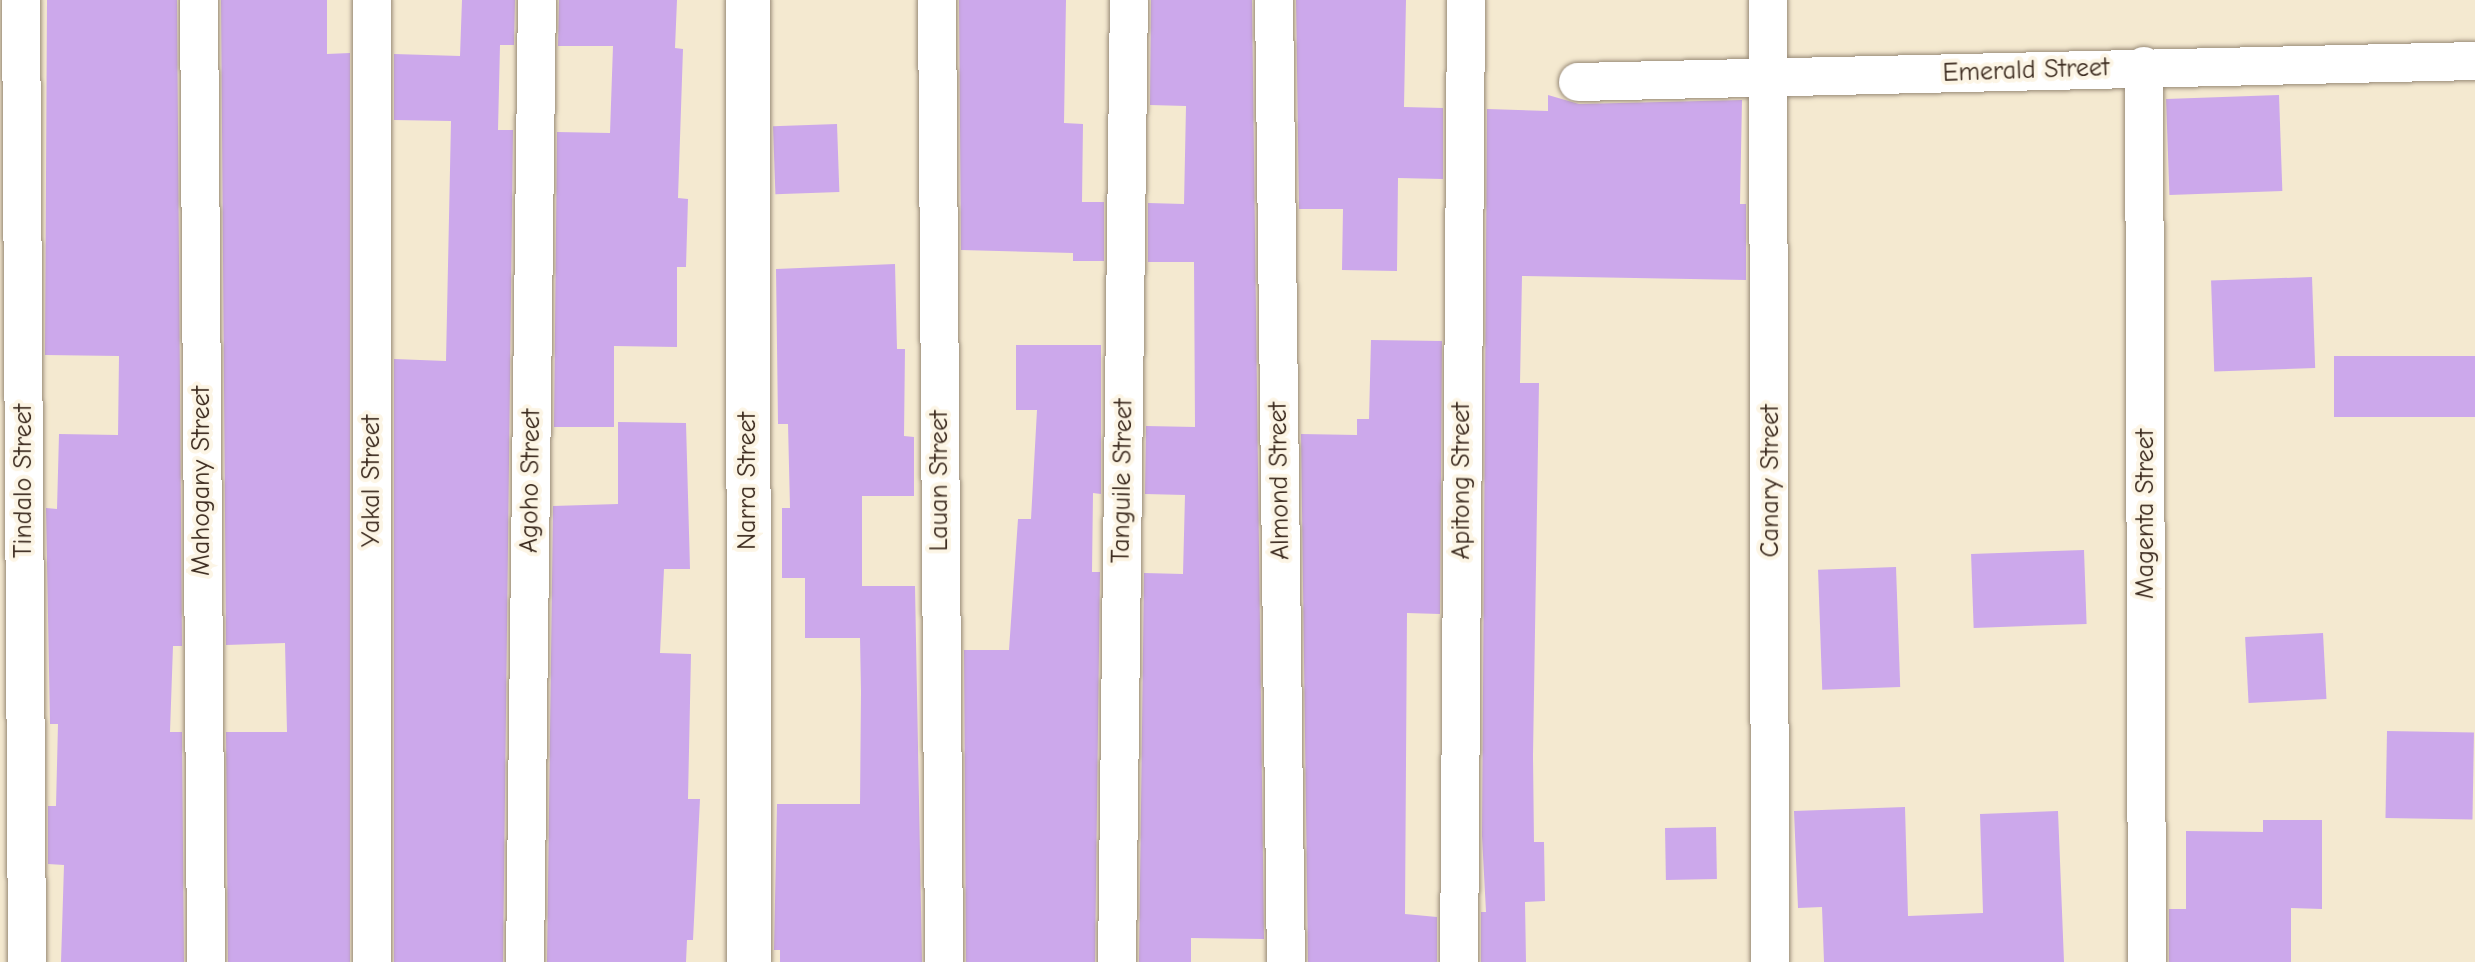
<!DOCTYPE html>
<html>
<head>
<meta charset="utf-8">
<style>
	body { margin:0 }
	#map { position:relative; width:2475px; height:962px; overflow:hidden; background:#f4e9d0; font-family:"Comic Neue",sans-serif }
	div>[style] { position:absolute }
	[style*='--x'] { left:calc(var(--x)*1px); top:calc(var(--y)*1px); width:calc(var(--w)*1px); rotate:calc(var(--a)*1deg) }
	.building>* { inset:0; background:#cca8eb; transform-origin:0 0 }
	.roads { filter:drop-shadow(0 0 2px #988a77) drop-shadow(0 0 2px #988a77) }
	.street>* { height:38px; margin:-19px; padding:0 19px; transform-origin:19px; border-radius:19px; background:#fff }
	.secondary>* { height:44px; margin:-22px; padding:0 22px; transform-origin:22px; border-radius:22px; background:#fff }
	span { translate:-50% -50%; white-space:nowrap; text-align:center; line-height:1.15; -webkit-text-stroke:8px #fcf5e5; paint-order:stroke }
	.street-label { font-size:26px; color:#3b2a1e }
</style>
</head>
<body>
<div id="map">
	<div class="building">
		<div style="clip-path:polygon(47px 0,177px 0,182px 646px,173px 646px,170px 732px,182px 732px,184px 962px,61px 962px,64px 865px,48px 864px,48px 806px,56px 806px,58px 724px,50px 724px,46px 508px,57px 509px,59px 434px,118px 435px,119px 356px,45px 355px)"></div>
		<div style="clip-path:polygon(221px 0,327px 0,327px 54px,350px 53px,350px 962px,228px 962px,226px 732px,287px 732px,285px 643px,226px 645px)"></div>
		<div style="clip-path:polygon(462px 0,515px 0,514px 45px,500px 45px,498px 130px,513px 130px,503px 962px,394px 962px,394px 359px,446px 361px,451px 121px,394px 120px,394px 54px,460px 56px)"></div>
		<div style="clip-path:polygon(559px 0,677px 0,675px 48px,683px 49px,678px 198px,688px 199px,686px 267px,677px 267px,677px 347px,614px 346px,614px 427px,554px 427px,557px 132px,610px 133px,613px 46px,558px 46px)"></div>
		<div style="clip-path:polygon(959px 0,1066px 0,1064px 123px,1083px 124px,1082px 202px,1104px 202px,1104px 261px,1073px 261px,1073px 253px,961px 250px)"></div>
		<div style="clip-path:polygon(1151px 0,1252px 0,1264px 939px,1191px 938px,1191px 962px,1139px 962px,1144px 573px,1183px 574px,1185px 495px,1145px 494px,1146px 426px,1195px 427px,1194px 262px,1148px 262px,1148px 203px,1184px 204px,1186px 106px,1150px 105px)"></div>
		<div style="clip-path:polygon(1296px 0,1406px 0,1404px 107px,1443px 108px,1443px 179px,1398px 178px,1397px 271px,1342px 270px,1343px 209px,1299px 209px)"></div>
		<div style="clip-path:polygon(1548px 95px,1579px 104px,1742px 100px,1740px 204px,1746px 204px,1746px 280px,1522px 276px,1520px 383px,1539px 383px,1533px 756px,1534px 842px,1544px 842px,1545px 901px,1525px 902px,1526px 962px,1481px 962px,1481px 912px,1486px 912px,1482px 836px,1487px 109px,1548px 111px)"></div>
		<div style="left:2279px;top:95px;width:96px;height:113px;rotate:88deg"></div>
		<div style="left:837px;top:124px;width:68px;height:64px;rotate:88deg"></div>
		<div style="clip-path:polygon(895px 264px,897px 349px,905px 349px,904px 436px,914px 437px,914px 496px,862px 496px,862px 586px,915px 586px,922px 962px,780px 962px,780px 950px,774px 950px,777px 804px,860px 804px,861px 692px,860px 638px,805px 638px,805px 578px,782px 578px,782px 508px,790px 508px,788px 424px,778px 424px,776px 269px)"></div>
		<div style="left:2312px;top:277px;width:91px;height:101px;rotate:88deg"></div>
		<div style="clip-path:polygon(1371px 340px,1442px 341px,1440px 614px,1407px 613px,1405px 914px,1437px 917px,1437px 962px,1308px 962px,1301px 434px,1357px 435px,1357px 419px,1369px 419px)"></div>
		<div style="clip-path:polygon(1016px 345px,1101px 345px,1101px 494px,1093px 493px,1092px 572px,1100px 572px,1095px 962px,966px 962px,964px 650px,1009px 650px,1018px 519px,1031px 519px,1037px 410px,1016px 410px)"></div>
		<div style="left:2475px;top:356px;width:61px;height:141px;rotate:90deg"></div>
		<div style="clip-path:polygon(618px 422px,686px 423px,690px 569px,664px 569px,660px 653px,691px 654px,688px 799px,700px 799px,693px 940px,687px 940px,686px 962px,547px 962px,553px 506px,618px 504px)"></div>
		<div style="left:2084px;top:550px;width:74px;height:113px;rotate:88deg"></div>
		<div style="left:1896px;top:567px;width:120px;height:78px;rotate:88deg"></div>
		<div style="left:2323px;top:633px;width:66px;height:78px;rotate:87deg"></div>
		<div style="left:2387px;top:731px;width:87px;height:87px;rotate:1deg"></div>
		<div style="clip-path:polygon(1905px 807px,1908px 916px,1983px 913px,1980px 814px,2058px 811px,2064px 962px,1824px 962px,1822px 907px,1798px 908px,1794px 811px)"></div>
		<div style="clip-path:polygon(2263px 820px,2322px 820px,2322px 909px,2291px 908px,2291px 962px,2169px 962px,2169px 909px,2186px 909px,2186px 831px,2263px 832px)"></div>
		<div style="left:1716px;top:827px;width:52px;height:51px;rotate:89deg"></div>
	</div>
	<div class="roads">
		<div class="street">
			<div style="--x:21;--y:0;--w:962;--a:89.64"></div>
			<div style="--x:199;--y:0;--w:962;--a:89.58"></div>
			<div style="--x:937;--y:0;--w:962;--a:89.58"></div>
			<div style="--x:1274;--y:0;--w:962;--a:89.29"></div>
			<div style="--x:1768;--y:0;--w:962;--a:89.88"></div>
			<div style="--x:2144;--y:66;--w:896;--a:89.81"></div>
			<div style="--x:1578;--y:82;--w:897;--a:-1.34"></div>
			<div style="--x:372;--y:962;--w:962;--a:-90"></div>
			<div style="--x:525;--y:962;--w:962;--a:-89.29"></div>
			<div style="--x:1117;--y:962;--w:962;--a:-89.29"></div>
			<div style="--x:1459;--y:962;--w:962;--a:-89.58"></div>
		</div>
		<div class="secondary">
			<div style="--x:748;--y:0;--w:962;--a:89.94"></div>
		</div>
	</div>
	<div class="street-label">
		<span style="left:2026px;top:71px;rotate:-2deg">Emerald Street</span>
		<span style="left:24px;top:481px;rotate:-90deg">Tindalo Street</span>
		<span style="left:202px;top:481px;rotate:-90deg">Mahogany Street</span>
		<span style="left:372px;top:481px;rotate:-90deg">Yakal Street</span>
		<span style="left:531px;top:481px;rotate:-89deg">Agoho Street</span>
		<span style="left:748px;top:481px;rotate:-90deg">Narra Street</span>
		<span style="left:940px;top:481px;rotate:-90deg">Lauan Street</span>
		<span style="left:1123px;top:481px;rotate:-89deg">Tanguile Street</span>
		<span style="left:1280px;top:481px;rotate:-91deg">Almond Street</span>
		<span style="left:1462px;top:481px;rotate:-90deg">Apitong Street</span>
		<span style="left:1771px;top:481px;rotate:-90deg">Canary Street</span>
		<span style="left:2146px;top:514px;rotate:-90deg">Magenta Street</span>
	</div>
</div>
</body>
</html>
